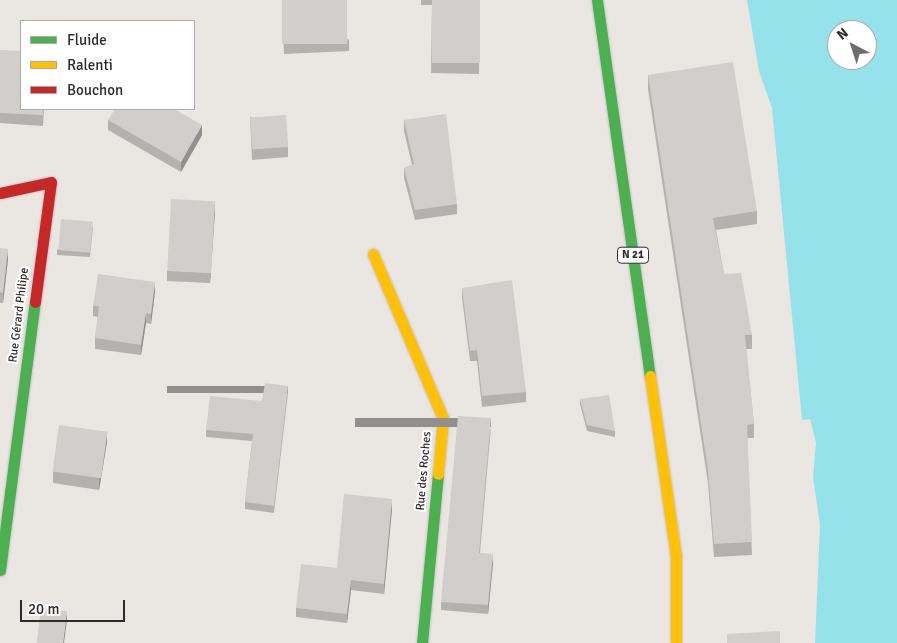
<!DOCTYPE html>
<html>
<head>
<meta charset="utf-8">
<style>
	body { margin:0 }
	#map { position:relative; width:897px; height:643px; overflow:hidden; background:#eae6e2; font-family:Signika,sans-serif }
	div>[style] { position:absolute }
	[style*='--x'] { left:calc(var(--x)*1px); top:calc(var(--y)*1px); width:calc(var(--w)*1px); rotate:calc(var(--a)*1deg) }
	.water>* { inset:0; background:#96e2eb }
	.roads { filter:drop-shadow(0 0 1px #c6c5c5) drop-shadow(0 0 1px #c6c5c5) }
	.fast>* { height:11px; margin:-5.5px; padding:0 5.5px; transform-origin:5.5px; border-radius:5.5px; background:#4caf50 }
	.slow>* { height:11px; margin:-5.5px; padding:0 5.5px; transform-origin:5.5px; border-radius:5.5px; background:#ffc107 }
	.jam>* { height:11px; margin:-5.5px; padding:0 5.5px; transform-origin:5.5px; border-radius:5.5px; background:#c62828 }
	.wall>* { inset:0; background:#b4b1af }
	.shaded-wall>* { inset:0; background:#92908f; transform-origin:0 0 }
	.building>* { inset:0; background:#d1cecc; transform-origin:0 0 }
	span { translate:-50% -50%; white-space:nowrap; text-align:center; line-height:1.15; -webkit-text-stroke:4px #fff; paint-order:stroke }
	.shield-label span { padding:1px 4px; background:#fff; border:1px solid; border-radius:4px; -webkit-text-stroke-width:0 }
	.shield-label { font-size:11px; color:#2c2c2c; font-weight:700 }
	.street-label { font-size:12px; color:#2c2c2c }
	.legend { position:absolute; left:20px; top:20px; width:175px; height:90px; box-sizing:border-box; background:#fff; border:1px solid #ababab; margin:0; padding:6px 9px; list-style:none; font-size:15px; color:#2c2c2c }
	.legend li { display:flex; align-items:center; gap:10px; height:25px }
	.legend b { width:25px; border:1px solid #ababab }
	.north { position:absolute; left:827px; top:20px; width:50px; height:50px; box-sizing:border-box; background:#fff; border:1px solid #ababab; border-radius:50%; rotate:320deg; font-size:14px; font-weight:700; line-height:20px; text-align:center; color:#2c2c2c }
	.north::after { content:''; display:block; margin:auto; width:18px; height:22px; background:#6e6d6c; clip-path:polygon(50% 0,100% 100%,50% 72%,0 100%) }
	.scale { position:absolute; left:20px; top:600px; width:105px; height:22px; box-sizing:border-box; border:2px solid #2c2c2c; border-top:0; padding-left:6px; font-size:15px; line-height:18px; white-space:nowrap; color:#2c2c2c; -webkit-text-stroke:4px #fff; paint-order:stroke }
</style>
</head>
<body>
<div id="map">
	<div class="water">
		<div style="clip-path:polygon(evenodd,747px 0,897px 0,897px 643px,815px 643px,820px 525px,813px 477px,816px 443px,810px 419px,802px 420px,772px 108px,759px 71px,747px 0,837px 30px,867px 30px,867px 60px,837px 60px,837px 30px)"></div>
	</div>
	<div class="roads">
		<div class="fast">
			<div style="--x:597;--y:0;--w:380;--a:82"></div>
			<div style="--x:0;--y:570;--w:270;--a:-82.6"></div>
			<div style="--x:422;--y:643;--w:170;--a:-84.6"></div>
		</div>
		<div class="slow">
			<div style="--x:373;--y:254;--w:178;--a:66.9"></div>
			<div style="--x:443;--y:418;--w:56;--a:95.1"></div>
			<div style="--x:650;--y:376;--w:182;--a:81.8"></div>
			<div style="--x:676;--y:556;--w:87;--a:90"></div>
		</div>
		<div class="jam">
			<div style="--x:0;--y:193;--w:52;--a:-12.2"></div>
			<div style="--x:51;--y:182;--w:121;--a:97.6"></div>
		</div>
	</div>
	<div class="wall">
		<div style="clip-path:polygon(282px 0,349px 40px,349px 51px,284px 54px)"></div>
		<div style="clip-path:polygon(421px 0,480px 0,479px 74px,431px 73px,432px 5px,421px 5px)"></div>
		<div style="clip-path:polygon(0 50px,21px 109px,44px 109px,43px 126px,0 123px)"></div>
		<div style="clip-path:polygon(648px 75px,757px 211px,757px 224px,716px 230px,724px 274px,752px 335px,752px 349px,746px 349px,754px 424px,754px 438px,747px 438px,752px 555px,714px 557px,708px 483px,648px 89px)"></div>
		<div style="clip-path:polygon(250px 116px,288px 147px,288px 157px,252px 160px)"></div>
		<div style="clip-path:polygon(108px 120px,202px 135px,181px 172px,108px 130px)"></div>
		<div style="clip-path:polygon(404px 120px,457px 204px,457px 214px,415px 220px,404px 178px,404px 168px,412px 165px,404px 131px)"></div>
		<div style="clip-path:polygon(215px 211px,210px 283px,167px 281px,167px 271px)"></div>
		<div style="clip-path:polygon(93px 227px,90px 257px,57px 255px,57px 250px)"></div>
		<div style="clip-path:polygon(0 248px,8px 259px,3px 303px,0 303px)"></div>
		<div style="clip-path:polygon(462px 288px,526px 392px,526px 402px,482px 407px,477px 361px,470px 361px,462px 298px)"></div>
		<div style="clip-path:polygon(155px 292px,151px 324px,146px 323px,141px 355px,95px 349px,95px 338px,98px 317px,93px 316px,93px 306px)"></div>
		<div style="clip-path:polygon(288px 393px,274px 513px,245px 509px,245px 502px,252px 441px,206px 437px,206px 430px,262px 401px)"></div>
		<div style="clip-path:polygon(580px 399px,615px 431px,615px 437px,587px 431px,580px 404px)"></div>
		<div style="clip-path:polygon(491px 427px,480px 553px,493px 563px,488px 614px,441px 610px,441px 602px)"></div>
		<div style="clip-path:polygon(107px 442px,99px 490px,53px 483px,53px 472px)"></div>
		<div style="clip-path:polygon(392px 509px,384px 594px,351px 590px,347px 623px,296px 617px,296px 608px,337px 568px)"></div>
	</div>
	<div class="shaded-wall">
		<div style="clip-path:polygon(202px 125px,202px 135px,181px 172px,181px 162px)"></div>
		<div style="clip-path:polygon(215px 201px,215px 211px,210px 283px,210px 273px)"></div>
		<div style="clip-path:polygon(8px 249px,8px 259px,3px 303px,3px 293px)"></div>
		<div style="clip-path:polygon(155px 282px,155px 292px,151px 324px,151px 314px)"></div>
		<div style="clip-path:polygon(146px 313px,146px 323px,141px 355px,141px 345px)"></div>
		<div style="left:288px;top:386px;width:7px;height:121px;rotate:90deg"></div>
		<div style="left:491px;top:418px;width:9px;height:136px;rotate:90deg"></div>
		<div style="clip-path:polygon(107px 432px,107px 442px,99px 490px,99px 479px)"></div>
		<div style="clip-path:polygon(392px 499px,392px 509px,384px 594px,384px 584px)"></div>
		<div style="clip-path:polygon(493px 554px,493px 563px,488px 614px,488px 605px)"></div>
		<div style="clip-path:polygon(351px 580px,351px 590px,347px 623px,347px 614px)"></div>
		<div style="clip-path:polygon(67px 611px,67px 620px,64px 643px,63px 643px)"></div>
	</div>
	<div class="building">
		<div style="left:282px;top:0;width:65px;height:44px"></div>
		<div style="left:432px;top:0;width:48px;height:63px"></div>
		<div style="clip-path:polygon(0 50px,21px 51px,21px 109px,43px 109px,43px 115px,0 113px)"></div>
		<div style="clip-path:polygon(733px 62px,757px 211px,713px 218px,724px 274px,741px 273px,752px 335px,745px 335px,754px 424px,747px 425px,752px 542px,714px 544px,708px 470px,648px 75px)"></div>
		<div style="clip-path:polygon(115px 109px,174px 109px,202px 125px,181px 162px,108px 120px)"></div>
		<div style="clip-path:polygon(446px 114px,457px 204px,415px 210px,404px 168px,414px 164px,404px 120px)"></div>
		<div style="left:286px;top:115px;width:32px;height:36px;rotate:86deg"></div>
		<div style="left:171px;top:199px;width:44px;height:72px;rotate:3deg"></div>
		<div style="left:61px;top:219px;width:32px;height:31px;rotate:5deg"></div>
		<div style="clip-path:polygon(0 248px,8px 249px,3px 293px,0 292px)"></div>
		<div style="clip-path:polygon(98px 274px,155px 282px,151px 314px,146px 313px,141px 345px,95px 338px,99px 306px,93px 306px)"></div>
		<div style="clip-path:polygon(512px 280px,526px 392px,482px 396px,477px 350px,470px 351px,462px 288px)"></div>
		<div style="clip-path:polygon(265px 383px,288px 386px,274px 506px,245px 502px,253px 434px,206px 430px,210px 396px,262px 401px)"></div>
		<div style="clip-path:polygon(609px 395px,615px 431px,587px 425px,580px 399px)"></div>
		<div style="clip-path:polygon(458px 416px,491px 418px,479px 553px,493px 554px,488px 605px,441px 602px)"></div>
		<div style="left:59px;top:425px;width:49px;height:47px;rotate:8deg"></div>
		<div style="clip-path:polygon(344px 494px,392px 499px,384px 584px,351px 580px,347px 614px,296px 608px,301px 564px,337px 568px)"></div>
		<div style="left:41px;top:608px;width:26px;height:35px;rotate:7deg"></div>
		<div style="clip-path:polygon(780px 631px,780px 643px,727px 643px,727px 634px)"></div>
	</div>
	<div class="shield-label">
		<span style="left:633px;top:255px">N 21</span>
	</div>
	<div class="street-label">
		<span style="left:19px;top:315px;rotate:-83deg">Rue Gérard Philipe</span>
		<span style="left:424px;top:471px;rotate:-85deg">Rue des Roches</span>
	</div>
	<ul class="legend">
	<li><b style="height:6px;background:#4caf50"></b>Fluide</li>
	<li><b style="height:6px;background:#ffc107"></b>Ralenti</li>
	<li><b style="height:6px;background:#c62828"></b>Bouchon</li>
	</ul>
	<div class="north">N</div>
	<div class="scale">20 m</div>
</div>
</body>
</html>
